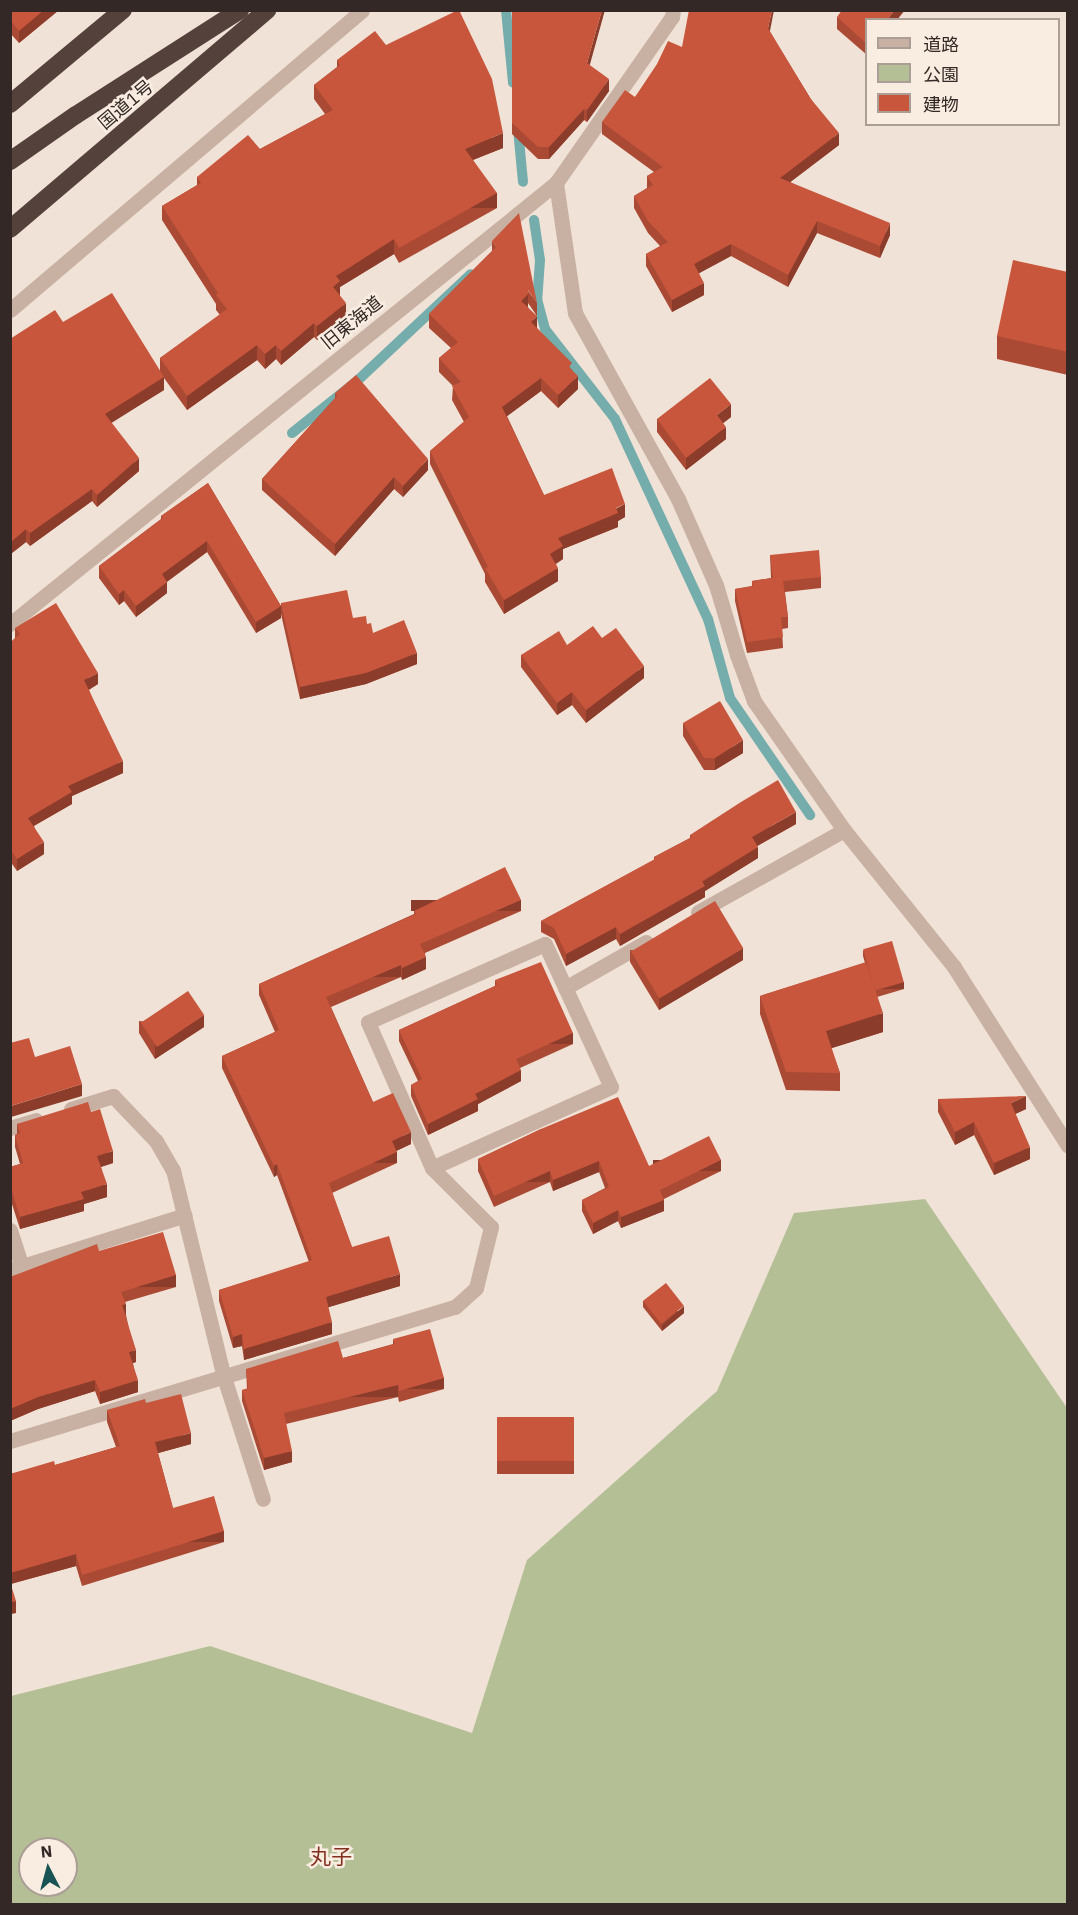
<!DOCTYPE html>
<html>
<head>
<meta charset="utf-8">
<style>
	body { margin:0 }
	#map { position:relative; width:1078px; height:1915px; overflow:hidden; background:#f0e2d6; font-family:"IBM Plex Sans","Noto Sans JP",sans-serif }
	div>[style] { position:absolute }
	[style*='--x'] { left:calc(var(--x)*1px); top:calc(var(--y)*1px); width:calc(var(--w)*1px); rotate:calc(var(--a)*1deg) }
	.green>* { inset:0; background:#b4bf96 }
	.stream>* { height:10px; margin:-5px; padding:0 5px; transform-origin:5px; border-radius:5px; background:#75adac }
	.minor>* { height:15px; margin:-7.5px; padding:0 7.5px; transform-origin:7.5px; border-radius:7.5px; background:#c8b1a2 }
	.highway>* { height:18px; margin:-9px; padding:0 9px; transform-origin:9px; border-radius:9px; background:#54413b }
	.wall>* { inset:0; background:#ab4a34; transform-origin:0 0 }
	.shaded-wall>* { inset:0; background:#8b3c2b; transform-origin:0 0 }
	.building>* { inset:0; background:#c7563d; transform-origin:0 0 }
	span { translate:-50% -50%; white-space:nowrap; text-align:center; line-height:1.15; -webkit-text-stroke:5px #f9ede2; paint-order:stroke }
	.street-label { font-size:18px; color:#332825 }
	.quarter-label { font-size:21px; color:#822f1e }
	.frame { position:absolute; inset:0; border:12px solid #332825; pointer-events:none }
	.legend { position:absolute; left:865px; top:18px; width:195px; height:108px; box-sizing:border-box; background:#f9ede2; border:2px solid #aa9e96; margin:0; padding:8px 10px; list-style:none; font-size:18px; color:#332825 }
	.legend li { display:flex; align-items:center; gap:12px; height:30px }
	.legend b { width:30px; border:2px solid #aa9e96 }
	.north { position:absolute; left:18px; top:1837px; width:60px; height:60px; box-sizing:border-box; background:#f9ede2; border:2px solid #aa9e96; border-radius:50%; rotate:354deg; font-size:16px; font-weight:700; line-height:24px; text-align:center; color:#332825 }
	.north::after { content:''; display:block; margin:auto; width:21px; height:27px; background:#1a5354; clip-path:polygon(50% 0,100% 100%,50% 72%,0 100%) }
</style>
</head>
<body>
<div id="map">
	<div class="green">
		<div style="clip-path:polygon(evenodd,925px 1199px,1067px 1408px,1067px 1904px,11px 1904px,11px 1696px,210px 1646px,472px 1733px,527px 1560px,717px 1391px,794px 1213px,925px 1199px,30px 1849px,66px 1849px,66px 1885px,30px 1885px,30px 1849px)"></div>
	</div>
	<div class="stream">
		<div style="--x:506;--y:10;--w:73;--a:84.5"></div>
		<div style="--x:518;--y:129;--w:53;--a:84.6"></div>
		<div style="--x:534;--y:220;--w:40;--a:81.5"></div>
		<div style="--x:540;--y:260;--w:39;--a:94"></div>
		<div style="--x:537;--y:299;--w:31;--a:75"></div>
		<div style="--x:545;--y:329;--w:114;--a:52.1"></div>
		<div style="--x:615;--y:419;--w:221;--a:65.1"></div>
		<div style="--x:708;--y:619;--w:82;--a:74.4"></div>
		<div style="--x:730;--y:698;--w:142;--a:55.6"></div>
		<div style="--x:292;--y:433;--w:83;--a:-38.7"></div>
		<div style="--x:357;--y:381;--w:156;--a:-43.2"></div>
	</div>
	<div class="minor">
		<div style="--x:556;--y:183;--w:131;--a:81.7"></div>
		<div style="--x:575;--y:313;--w:213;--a:61"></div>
		<div style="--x:678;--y:499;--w:94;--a:66.2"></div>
		<div style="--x:716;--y:585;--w:73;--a:73.3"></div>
		<div style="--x:737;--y:655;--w:49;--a:69.7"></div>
		<div style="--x:754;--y:701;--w:157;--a:55.1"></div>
		<div style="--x:844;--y:830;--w:176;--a:51.2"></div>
		<div style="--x:954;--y:967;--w:212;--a:57.5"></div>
		<div style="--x:10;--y:310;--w:462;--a:-40.4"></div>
		<div style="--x:10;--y:624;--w:702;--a:-38.93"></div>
		<div style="--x:556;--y:183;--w:203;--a:-55.1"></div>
		<div style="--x:672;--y:17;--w:7;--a:-82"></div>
		<div style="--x:698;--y:912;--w:167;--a:-29.3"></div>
		<div style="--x:565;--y:988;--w:93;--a:-29.6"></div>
		<div style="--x:71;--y:1109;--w:44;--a:-17.2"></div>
		<div style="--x:113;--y:1096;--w:62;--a:46.3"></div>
		<div style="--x:156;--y:1141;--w:34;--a:60"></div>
		<div style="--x:173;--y:1170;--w:210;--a:76.2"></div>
		<div style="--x:223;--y:1374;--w:131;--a:72.3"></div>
		<div style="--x:10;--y:1128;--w:27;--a:-17"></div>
		<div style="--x:10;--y:1230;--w:38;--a:72"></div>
		<div style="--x:10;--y:1270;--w:183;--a:-17.4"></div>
		<div style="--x:10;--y:1441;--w:465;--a:-16.8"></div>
		<div style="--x:455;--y:1307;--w:28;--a:-42"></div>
		<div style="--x:476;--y:1288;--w:63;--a:-76.2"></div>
		<div style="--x:491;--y:1227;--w:83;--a:-135"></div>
		<div style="--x:432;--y:1168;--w:159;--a:-113.7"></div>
		<div style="--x:368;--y:1022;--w:193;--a:-23.8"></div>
		<div style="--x:545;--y:944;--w:157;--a:65.2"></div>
		<div style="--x:611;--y:1087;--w:196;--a:155.7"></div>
	</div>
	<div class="highway">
		<div style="--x:10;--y:104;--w:147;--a:-39.8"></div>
		<div style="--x:10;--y:161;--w:80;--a:-34.9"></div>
		<div style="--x:76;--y:115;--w:195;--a:-32.6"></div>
		<div style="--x:10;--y:229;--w:338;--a:-40.4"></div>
	</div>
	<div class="wall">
		<div style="clip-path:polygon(10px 10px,59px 10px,19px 43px,10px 33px)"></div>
		<div style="clip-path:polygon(512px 10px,589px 65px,609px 91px,587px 122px,584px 120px,549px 159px,538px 159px,512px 134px)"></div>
		<div style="clip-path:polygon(837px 17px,867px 20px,867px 55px,837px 29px)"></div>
		<div style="clip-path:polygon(770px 32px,839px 145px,790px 182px,890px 235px,880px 258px,817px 233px,788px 287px,731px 256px,699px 273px,704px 295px,672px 312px,646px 266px,646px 254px,660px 246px,648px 233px,634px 208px,634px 196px,647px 188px,647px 176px,654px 172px,602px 134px,602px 122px,635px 97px,682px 47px)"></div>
		<div style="clip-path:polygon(386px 45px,503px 148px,473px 160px,497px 208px,399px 263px,394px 254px,340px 287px,340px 296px,346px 317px,317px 340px,314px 337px,281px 365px,276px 359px,265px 369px,257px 360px,187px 410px,164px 378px,164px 390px,111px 422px,139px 471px,97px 507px,92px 501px,30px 546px,26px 542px,12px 553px,10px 551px,10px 339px,63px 322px,160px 371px,160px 358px,220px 315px,216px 310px,216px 304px,162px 220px,162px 206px,197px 185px,197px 177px,260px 149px,325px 114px,314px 99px,314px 85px,337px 67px,337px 60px)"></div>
		<div style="clip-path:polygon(492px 241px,537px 303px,537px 316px,528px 303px,528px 307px,537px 328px,572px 370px,578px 389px,558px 408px,541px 391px,507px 416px,544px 495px,625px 517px,618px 521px,618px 527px,563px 549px,563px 559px,556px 564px,558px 581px,504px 614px,485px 582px,485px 574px,430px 464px,430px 451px,464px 422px,452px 400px,453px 386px,439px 372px,439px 358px,451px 348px,429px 328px,429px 314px,492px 251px)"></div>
		<div style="clip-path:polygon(1068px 272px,1068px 375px,997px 359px,997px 336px)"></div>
		<div style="clip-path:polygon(335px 393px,428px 470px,403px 497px,394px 489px,335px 556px,262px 490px,262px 479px,335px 398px)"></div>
		<div style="clip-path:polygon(731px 417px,723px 423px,726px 439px,686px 470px,657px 432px,657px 419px)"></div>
		<div style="clip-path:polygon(208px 483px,281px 606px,281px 603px,353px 618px,367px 624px,373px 633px,417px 664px,366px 684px,300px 699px,281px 614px,281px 618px,256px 633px,207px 552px,167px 582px,167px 593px,136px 617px,124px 601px,119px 605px,99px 578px,99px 566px,161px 519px,161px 516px)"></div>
		<div style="clip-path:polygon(770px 555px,821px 577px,821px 588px,785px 592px,788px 617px,788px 628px,782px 629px,783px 648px,747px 653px,735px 601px,735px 589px,752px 586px,752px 581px,771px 578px)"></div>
		<div style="clip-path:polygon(15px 628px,98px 684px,89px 690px,123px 773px,72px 796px,72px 804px,34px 826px,44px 854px,17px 871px,10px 861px,10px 643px,15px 638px)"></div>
		<div style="clip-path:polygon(602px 638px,644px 678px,586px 723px,572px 705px,557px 715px,521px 667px,521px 655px)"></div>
		<div style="clip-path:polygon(683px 723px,743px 753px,715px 770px,704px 770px,683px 736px)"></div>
		<div style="clip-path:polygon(796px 824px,757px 846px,758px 858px,705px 891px,705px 897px,620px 946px,616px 939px,566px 966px,554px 939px,541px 932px,541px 921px,654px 860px,654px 857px,690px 838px,690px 835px)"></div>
		<div style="clip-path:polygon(414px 911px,521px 911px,425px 953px,426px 969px,402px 980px,401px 977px,331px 1007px,373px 1102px,411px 1144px,396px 1151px,397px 1163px,332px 1193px,352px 1247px,400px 1286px,328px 1307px,332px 1334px,244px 1360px,242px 1346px,233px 1348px,219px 1301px,219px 1290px,309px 1262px,277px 1175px,274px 1177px,222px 1068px,222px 1056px,275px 1032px,259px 995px,259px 984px,414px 914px)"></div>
		<div style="clip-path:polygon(630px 950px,743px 960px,659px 1010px,630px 962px)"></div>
		<div style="clip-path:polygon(863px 950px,904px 989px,877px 997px,883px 1032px,831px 1048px,840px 1073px,840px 1091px,786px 1090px,760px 1014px,760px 996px,865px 963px,863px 956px)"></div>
		<div style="clip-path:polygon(495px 980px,573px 1044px,520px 1068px,521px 1081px,478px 1104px,478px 1111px,428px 1135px,411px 1096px,411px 1085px,418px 1081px,399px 1041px,399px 1030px,495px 986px)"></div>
		<div style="clip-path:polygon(139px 1021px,204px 1027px,155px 1059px,139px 1033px)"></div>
		<div style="clip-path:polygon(938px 1099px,1026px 1109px,1015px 1114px,1030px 1159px,994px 1175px,974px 1135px,955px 1145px,938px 1112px)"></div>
		<div style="clip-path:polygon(91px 1112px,113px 1163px,101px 1167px,107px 1197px,84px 1204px,84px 1211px,20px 1229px,10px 1198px,10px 1167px,20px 1164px,15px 1147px,15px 1135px,17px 1134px,17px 1124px)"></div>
		<div style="clip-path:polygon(541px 1129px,649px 1166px,721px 1171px,664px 1199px,664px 1211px,621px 1228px,618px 1221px,593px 1234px,582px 1211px,582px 1200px,605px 1188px,599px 1172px,553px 1191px,550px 1182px,494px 1207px,478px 1171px,478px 1159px)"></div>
		<div style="clip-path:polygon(99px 1251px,176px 1287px,125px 1302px,126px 1315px,136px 1362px,133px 1363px,138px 1392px,100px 1404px,95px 1391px,38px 1409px,10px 1421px,10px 1277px)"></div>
		<div style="clip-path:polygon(643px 1301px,684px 1313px,662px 1331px,643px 1307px)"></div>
		<div style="clip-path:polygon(393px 1339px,444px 1389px,399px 1402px,398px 1397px,286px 1424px,292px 1462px,264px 1470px,242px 1401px,242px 1390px,247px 1389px,246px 1369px,343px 1358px,393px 1344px)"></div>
		<div style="clip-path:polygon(146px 1403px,191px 1444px,158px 1453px,173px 1508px,224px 1542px,82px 1586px,76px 1566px,11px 1584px,16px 1613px,10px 1614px,10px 1474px,55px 1465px,116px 1447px,107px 1422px,107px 1410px)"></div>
		<div style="left:574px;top:1417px;width:57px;height:77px;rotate:90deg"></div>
	</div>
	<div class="shaded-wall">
		<div style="clip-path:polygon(44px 10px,59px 10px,19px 43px,19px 31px)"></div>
		<div style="clip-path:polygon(602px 10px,605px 10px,587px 75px,587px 63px)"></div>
		<div style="clip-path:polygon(772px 10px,774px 10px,768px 41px,768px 28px)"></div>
		<div style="clip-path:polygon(895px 10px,905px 10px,897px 20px,889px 20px,889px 17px)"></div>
		<div style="clip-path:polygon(609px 79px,609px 91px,587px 122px,587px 110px)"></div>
		<div style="clip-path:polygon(584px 109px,584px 120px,549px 159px,549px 147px)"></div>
		<div style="clip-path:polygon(503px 133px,503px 148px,465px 163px,465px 149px)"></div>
		<div style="clip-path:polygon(839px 133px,839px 145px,780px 190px,780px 178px)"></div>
		<div style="left:497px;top:193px;width:15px;height:112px;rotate:90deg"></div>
		<div style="clip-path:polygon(817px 221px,817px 233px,788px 287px,788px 275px)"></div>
		<div style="clip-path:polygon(890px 223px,890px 235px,880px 258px,880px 246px)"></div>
		<div style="clip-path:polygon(394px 239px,394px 254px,340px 287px,340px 295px,333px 287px,336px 276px)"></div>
		<div style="clip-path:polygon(731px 244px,731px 256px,694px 276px,694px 264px)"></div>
		<div style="clip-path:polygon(704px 283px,704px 295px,672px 312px,672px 300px)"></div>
		<div style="clip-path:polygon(528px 294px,528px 307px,521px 301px)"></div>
		<div style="clip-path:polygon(346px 303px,346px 317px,317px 340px,317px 326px)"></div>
		<div style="clip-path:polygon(537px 316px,537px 329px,531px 322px)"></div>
		<div style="clip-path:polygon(314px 323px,314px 337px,281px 365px,281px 351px)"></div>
		<div style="clip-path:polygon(257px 345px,257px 360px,187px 410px,187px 396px)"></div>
		<div style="clip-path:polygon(276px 345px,276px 359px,265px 369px,265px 354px)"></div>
		<div style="clip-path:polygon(578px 376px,578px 389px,558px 408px,558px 395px)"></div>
		<div style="clip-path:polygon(164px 377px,164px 390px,105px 427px,105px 414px)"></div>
		<div style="clip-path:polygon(541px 378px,541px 391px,502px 420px,502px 407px)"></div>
		<div style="clip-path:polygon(731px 404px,731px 417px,717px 428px,717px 415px)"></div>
		<div style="clip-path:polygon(726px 427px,726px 439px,686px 470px,686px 458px)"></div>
		<div style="clip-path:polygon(139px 458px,139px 471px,97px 507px,97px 495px)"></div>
		<div style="clip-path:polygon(428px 459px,428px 470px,403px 497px,403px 486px)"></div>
		<div style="clip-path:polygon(394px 477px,394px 489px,335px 556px,335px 544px)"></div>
		<div style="clip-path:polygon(92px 489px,92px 501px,30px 546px,30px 533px)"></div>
		<div style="clip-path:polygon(625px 504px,625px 517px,618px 521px,618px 527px,563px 549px,563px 559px,550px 567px,550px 554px,558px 538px)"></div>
		<div style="clip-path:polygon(26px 529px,26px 542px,12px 553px,12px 541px)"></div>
		<div style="clip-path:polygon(207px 541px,207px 552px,162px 585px,162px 574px)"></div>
		<div style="clip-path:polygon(558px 568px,558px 581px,504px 614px,504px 600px)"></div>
		<div style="clip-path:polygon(167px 582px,167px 593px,136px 617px,136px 606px)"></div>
		<div style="clip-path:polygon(124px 590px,124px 601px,119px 605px,119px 594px)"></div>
		<div style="clip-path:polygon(281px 606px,281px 618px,256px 633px,256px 622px)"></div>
		<div style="clip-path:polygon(417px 653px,417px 664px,366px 684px,300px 699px,300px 687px)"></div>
		<div style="clip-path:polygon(644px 666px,644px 678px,586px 723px,586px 710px)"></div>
		<div style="clip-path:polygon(98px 673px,98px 684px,84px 692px,84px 680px)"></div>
		<div style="clip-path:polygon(572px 692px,572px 705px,557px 715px,557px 703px)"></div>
		<div style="clip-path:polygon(743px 740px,743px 753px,715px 770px,715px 758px)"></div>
		<div style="clip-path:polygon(123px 761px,123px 773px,72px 796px,72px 804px,28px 829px,28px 818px,68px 786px)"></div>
		<div style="clip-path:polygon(796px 812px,796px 824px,752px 849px,752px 837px)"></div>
		<div style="clip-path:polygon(44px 842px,44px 854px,17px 871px,17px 859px)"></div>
		<div style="clip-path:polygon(758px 847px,758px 858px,705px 891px,705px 897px,620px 946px,620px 934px)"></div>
		<div style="left:521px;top:900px;width:11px;height:110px;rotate:90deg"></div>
		<div style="clip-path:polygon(616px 927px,616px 939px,566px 966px,566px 954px)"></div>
		<div style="clip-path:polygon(743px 948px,743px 960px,659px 1010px,659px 997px)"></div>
		<div style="clip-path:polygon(426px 957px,426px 969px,402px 980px,402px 968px)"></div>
		<div style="left:401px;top:965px;width:12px;height:82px;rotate:90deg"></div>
		<div style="left:904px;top:982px;width:7px;height:30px;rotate:90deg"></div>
		<div style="clip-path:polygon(883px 1013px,883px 1032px,826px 1050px,826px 1031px)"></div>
		<div style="clip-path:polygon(204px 1015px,204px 1027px,155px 1059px,155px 1046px)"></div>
		<div style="left:573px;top:1033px;width:11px;height:63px;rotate:90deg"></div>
		<div style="clip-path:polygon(521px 1070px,521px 1081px,478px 1104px,478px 1111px,428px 1135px,428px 1124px,475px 1094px)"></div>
		<div style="clip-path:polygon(82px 1084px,82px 1096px,11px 1117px,11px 1106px)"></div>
		<div style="clip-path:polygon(1026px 1096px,1026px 1109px,1011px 1116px,1011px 1103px)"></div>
		<div style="clip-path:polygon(974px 1122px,974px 1135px,955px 1145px,955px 1132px)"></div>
		<div style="clip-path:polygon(411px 1132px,411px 1144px,392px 1153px,392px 1141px)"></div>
		<div style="clip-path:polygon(1030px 1147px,1030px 1159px,994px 1175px,994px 1163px)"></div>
		<div style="clip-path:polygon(113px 1151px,113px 1163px,97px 1168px,97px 1156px)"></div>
		<div style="left:397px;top:1152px;width:11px;height:75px;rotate:90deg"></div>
		<div style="left:721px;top:1160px;width:11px;height:68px;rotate:90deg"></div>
		<div style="clip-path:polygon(599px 1161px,599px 1172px,553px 1191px,553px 1180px)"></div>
		<div style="clip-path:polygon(277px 1164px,277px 1175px,274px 1177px,274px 1166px)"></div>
		<div style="left:550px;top:1171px;width:11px;height:61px;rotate:90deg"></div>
		<div style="clip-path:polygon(107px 1184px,107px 1197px,84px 1204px,84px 1211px,20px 1229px,20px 1217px,81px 1192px)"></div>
		<div style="clip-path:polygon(664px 1200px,664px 1211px,621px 1228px,621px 1217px)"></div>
		<div style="clip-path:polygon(618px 1210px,618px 1221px,593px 1234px,593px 1223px)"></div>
		<div style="clip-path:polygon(400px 1274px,400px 1286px,326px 1308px,326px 1297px)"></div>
		<div style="left:176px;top:1275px;width:12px;height:58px;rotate:90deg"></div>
		<div style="clip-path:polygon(126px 1304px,126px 1315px,122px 1305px)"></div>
		<div style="clip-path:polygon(684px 1306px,684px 1313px,662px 1331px,662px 1325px)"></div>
		<div style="clip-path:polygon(332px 1322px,332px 1334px,244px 1360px,244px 1349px)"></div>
		<div style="clip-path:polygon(242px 1334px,242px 1346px,233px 1348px,233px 1337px)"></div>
		<div style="clip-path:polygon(136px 1350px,136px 1362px,129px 1364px,129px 1352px)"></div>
		<div style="left:444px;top:1378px;width:11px;height:47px;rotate:90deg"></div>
		<div style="clip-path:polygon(95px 1380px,95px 1391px,38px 1409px,10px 1421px,10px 1409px,38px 1397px)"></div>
		<div style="clip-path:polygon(138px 1380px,138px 1392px,100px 1404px,100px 1392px)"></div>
		<div style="left:398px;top:1385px;width:12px;height:117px;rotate:90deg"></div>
		<div style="clip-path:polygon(191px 1433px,191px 1444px,155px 1454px,155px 1442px)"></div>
		<div style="clip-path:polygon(292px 1451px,292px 1462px,264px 1470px,264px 1458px)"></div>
		<div style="left:224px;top:1531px;width:11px;height:149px;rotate:90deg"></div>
		<div style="clip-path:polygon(76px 1554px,76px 1566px,10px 1584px,10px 1573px)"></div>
		<div style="clip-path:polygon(16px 1601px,16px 1613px,10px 1614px,10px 1602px)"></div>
	</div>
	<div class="building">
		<div style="clip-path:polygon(10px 10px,44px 10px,19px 31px,10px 20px)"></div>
		<div style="clip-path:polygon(458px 10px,459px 10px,492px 79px,503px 133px,465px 149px,497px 193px,399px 248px,394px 239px,336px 276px,340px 281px,333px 287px,346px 303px,317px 326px,314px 323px,281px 351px,276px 345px,265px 354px,257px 345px,187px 396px,160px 358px,227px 309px,216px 295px,218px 293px,162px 206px,201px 183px,197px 177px,248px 135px,260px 149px,333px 110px,314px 85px,340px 65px,337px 60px,375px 31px,386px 45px)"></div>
		<div style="clip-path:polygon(512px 10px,602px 10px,587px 63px,609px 79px,587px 110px,584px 109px,549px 147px,538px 147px,512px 123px)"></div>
		<div style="clip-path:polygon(689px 10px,772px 10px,768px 28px,810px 98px,839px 133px,780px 178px,890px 223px,880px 246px,817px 221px,788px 275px,731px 244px,694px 264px,704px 283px,672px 300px,646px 254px,668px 242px,648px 221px,634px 196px,653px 185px,647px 176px,663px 167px,602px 122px,625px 90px,635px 97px,657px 64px,668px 41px,682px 47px)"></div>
		<div style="clip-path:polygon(842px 10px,895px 10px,889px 17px,892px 20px,867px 20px,867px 44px,837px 17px)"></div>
		<div style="clip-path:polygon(519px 213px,537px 303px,528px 290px,528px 294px,521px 301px,537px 316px,531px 322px,572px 363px,569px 367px,578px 376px,558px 395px,541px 378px,502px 407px,544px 495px,612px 468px,625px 504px,616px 508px,618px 513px,558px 538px,563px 546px,550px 554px,558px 568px,504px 600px,485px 568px,488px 567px,430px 451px,469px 417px,452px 386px,461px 382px,439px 358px,458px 342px,429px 314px,496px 247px,492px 241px)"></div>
		<div style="clip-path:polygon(1013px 260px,1068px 272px,1068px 352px,997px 336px)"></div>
		<div style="clip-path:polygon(112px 293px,164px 377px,105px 414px,139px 458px,97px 495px,92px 489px,30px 533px,26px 529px,12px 541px,10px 539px,10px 339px,55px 310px,63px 322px)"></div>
		<div style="clip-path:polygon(356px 375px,428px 459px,403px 486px,394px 477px,335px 544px,262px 479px,337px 396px,335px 393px)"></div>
		<div style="clip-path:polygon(710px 378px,731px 404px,717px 415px,726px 427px,686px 458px,657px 419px)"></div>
		<div style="clip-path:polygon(208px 483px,281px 606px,256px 622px,207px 541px,162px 574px,167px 582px,136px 606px,124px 590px,119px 594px,99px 566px,163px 518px,161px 516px)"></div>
		<div style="clip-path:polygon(819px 550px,821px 577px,783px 581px,788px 617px,781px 617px,783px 637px,747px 642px,735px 589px,753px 586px,752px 581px,773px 578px,770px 555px)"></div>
		<div style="clip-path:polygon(347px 590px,353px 618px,366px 616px,367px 624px,371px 623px,373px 633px,404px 620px,417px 653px,366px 673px,300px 687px,281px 603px)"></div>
		<div style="clip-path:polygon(56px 603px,98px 673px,84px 680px,123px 761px,68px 786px,72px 792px,28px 818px,44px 842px,17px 859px,10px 849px,10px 643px,20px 634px,15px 628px)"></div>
		<div style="clip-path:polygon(593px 626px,602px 638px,616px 628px,644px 666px,586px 710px,572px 692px,557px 703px,521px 655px,559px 631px,567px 645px)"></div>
		<div style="clip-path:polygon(720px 701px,743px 740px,715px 758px,704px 758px,683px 723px)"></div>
		<div style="clip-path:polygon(778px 780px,796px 812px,752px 837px,758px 847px,702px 881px,705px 886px,620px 934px,616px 927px,566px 954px,554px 928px,541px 921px,655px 859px,654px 857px,692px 837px,690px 835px,741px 802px)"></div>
		<div style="clip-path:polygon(505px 867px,521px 900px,420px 944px,426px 957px,402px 968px,401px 965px,326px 997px,373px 1102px,393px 1093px,411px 1132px,392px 1141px,397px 1152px,329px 1183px,352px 1247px,389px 1236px,400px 1274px,326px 1297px,332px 1322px,244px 1349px,242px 1334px,233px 1337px,219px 1290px,312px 1260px,277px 1164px,274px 1166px,222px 1056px,279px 1030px,259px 984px,416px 914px,414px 911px)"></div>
		<div style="left:715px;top:901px;width:55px;height:98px;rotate:59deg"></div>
		<div style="left:892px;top:941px;width:43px;height:30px;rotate:74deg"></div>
		<div style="clip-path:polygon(541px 962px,573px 1033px,516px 1059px,521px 1070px,475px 1094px,478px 1099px,428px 1124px,411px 1085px,422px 1079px,399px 1030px,497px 985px,495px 980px)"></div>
		<div style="clip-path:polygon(866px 962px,883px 1013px,826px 1031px,840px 1073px,786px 1072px,760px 996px)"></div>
		<div style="left:188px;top:991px;width:29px;height:57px;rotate:56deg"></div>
		<div style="clip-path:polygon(29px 1038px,35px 1057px,70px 1046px,82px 1084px,11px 1106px,10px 1103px,10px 1043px)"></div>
		<div style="clip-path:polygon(1026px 1096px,1011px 1103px,1030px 1147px,994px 1163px,974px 1122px,955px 1132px,938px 1099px)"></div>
		<div style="clip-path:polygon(618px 1097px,649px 1166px,709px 1136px,721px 1160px,660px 1190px,664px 1200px,621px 1217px,618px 1210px,593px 1223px,582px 1200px,609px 1187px,599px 1161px,553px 1180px,550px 1171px,494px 1196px,478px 1159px,541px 1129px)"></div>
		<div style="clip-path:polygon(88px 1102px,91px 1112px,100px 1109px,113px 1151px,97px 1156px,107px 1184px,81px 1192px,84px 1199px,20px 1217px,10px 1185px,10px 1167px,23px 1163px,15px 1135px,20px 1133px,17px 1124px)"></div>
		<div style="clip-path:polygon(163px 1232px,176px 1275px,121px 1292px,126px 1304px,122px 1305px,136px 1350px,129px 1352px,138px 1380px,100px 1392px,95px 1380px,38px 1397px,10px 1409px,10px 1277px,97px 1244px,99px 1251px)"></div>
		<div style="left:666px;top:1283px;width:29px;height:29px;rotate:52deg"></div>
		<div style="clip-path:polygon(430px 1329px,444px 1378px,399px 1391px,398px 1385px,284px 1413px,292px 1451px,264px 1458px,242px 1390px,248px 1388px,246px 1369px,338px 1341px,343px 1358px,395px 1344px,393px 1339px)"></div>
		<div style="clip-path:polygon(181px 1394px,191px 1433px,155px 1442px,173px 1508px,214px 1496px,224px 1531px,82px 1575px,76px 1554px,10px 1573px,10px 1474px,54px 1461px,55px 1465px,120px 1446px,107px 1410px,145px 1399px,146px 1403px)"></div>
		<div style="left:574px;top:1417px;width:44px;height:77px;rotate:90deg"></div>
		<div style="clip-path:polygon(10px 1582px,16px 1601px,10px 1602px)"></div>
	</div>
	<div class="street-label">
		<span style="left:126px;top:105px;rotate:-40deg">国道1号</span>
		<span style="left:352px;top:323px;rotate:-39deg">旧東海道</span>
	</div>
	<div class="quarter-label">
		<span style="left:331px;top:1856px">丸子</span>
	</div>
	<div class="frame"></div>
	<ul class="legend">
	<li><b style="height:8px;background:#c8b1a2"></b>道路</li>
	<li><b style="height:16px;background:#b4bf96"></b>公園</li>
	<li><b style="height:16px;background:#c7563d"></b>建物</li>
	</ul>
	<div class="north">N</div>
</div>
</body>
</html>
